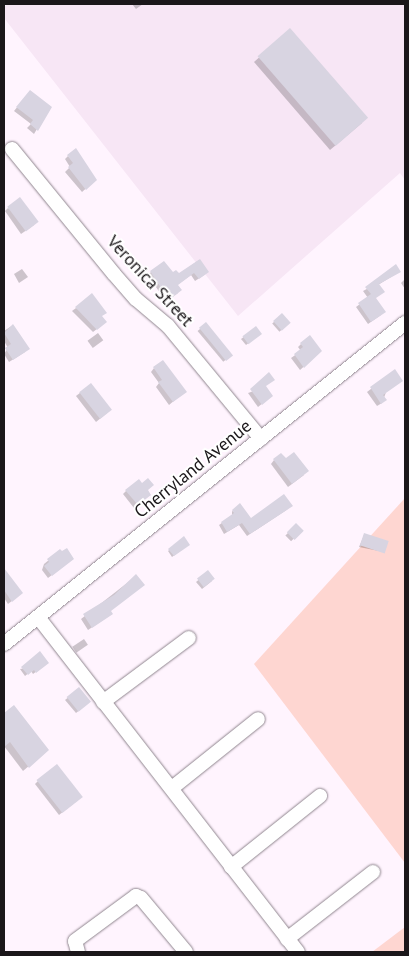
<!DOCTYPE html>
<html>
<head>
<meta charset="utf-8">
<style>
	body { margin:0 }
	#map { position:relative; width:409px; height:956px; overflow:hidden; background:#fff4fe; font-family:"PT Sans",sans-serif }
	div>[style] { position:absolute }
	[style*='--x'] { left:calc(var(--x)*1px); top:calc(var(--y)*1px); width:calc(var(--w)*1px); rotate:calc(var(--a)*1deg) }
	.built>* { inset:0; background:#f7e6f5 }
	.green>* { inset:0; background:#fed6d1 }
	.shadow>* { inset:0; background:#0003; transform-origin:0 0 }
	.building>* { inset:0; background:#d8d4e1; transform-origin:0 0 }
	.roads { filter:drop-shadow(0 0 1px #90868f) drop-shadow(0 0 1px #90868f) }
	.minor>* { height:14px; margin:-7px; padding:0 7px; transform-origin:7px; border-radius:7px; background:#fff }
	span { translate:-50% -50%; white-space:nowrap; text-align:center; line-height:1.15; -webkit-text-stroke:4px #fff; paint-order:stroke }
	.street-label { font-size:18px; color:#1b171a }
	.frame { position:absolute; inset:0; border:5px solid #1b171a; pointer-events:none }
</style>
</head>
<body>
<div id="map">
	<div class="built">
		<div style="clip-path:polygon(8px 4px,405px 4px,405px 180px,400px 173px,238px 316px,4px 18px,4px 7px)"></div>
	</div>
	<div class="green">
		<div style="clip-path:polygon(405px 498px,405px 863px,254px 664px)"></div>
		<div style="clip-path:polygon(405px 927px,405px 952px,372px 952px)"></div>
	</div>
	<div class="shadow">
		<div style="clip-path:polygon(132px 4px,143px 4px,136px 9px)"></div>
		<div style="clip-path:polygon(290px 30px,362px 123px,330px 150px,254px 62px)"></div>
		<div style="clip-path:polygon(27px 95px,50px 107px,34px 134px,27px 128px,31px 124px,14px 111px)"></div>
		<div style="clip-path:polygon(68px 156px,92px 183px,82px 192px,65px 172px,70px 167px,65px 159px)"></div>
		<div style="clip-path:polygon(8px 208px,34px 225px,21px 234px,5px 211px)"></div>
		<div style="clip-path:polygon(199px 260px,204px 275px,195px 281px,191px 275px,177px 285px,178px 293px,166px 302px,148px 275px,151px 272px,178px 275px)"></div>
		<div style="clip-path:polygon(22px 269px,28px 277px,19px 283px,14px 274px)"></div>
		<div style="clip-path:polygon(399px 272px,378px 285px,375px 298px,381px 315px,368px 324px,356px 307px,368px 298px,363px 291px)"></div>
		<div style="clip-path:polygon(405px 279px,405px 289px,401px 283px)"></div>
		<div style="clip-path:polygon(76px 308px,101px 317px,102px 325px,93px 332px,72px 311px)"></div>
		<div style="left:282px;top:315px;width:11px;height:13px;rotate:49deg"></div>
		<div style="left:206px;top:324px;width:40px;height:11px;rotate:50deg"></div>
		<div style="clip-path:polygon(13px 325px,25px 352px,9px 362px,4px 354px,8px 348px,4px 341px,4px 331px)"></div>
		<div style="clip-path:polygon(256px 328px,258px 336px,246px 345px,241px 339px)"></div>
		<div style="left:98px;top:333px;width:9px;height:13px;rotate:54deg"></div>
		<div style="clip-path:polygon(301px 344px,321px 351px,300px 370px,291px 358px,301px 351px,298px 347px)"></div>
		<div style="clip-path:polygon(154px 368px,181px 395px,169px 405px,156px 387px,159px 383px,151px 372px)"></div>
		<div style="clip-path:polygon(394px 371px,382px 403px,377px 406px,367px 392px)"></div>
		<div style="clip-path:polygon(90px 385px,107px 413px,96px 422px,76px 396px)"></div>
		<div style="clip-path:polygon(265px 387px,268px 399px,258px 407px,248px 393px)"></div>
		<div style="clip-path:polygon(274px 460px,304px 475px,288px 487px,271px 464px)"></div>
		<div style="clip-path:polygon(126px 491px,147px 491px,146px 498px,134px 508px,123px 494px)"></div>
		<div style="clip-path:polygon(288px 509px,247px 536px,239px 525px,224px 534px,219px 525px,232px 516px,232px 511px,251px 520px)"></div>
		<div style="left:296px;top:525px;width:8px;height:15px;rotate:45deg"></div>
		<div style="clip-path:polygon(364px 535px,384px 552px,359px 547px)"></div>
		<div style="clip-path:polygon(184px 538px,187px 546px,172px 557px,168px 551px)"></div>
		<div style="clip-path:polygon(60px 551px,69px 562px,48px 578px,42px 570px,44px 564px)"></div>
		<div style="clip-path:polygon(4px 570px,22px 593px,8px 604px,4px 598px)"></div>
		<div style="clip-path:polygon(208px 572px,212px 581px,202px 589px,196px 582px)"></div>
		<div style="clip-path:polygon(136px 576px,110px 611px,112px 614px,88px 630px,81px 619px)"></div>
		<div style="left:84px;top:639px;width:7px;height:14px;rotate:56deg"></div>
		<div style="clip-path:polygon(45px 665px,33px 674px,31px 671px,25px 676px,20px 669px)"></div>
		<div style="clip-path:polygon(79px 689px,87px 704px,76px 713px,65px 700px)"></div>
		<div style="clip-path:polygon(13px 707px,43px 754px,23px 771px,4px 746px,4px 715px)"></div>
		<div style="clip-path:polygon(38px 781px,78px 800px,59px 815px,35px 784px)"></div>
	</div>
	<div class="building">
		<div style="left:290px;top:28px;width:119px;height:43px;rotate:49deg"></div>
		<div style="clip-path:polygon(30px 90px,52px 107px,38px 131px,30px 124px,33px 120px,16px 107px)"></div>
		<div style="clip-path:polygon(76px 148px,97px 180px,86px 190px,68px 167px,73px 163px,67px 155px)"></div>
		<div style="left:20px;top:197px;width:31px;height:16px;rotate:53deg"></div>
		<div style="clip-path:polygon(200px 259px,209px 272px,199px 279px,194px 273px,178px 285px,182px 290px,169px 300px,150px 271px,164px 261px,173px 272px,176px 270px,179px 273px)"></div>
		<div style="clip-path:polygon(396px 264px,401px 272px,379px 284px,385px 292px,376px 298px,386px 312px,371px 322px,358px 303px,371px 294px,365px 287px)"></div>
		<div style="clip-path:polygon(92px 293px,107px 313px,102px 316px,107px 322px,97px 330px,75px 307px)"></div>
		<div style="left:282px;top:313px;width:13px;height:12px;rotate:48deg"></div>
		<div style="left:206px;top:322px;width:43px;height:9px;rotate:51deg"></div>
		<div style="clip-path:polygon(13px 324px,30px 349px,13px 360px,5px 348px,11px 344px,4px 333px)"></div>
		<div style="left:256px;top:326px;width:10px;height:17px;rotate:53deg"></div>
		<div style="clip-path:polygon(310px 335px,322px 351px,304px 368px,294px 354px,303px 347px,300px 343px)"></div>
		<div style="clip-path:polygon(163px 360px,187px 392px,173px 402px,158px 382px,162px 380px,153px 367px)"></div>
		<div style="clip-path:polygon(395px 369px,403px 381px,383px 395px,387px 400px,381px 404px,370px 387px)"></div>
		<div style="clip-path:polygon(269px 372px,275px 380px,266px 386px,273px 396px,262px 405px,250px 389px)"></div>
		<div style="left:91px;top:383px;width:34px;height:15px;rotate:52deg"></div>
		<div style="clip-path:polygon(294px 452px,309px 471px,292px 484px,273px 459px,281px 453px,286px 458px)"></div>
		<div style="clip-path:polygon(148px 478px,154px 485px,148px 490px,151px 495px,138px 505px,125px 490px,139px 479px,142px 483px)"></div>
		<div style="clip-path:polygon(284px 494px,293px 506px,250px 534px,242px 523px,227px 532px,221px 522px,234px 513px,232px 510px,240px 503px,251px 518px)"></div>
		<div style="left:296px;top:523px;width:11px;height:13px;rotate:45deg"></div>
		<div style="left:364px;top:533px;width:26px;height:13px;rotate:18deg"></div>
		<div style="clip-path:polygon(184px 536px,190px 545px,174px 556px,168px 549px)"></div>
		<div style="clip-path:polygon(67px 548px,74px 559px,52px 576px,44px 566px,49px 562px,47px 559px,60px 549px,62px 551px)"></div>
		<div style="clip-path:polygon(4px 568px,23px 593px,12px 602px,4px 590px)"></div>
		<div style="left:208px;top:570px;width:11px;height:14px;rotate:52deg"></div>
		<div style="clip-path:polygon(136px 574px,145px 585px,111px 611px,113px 614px,92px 628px,83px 614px,114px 595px)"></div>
		<div style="clip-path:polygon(40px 651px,49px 663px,36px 673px,34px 670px,28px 675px,21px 667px)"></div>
		<div style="left:79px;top:687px;width:19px;height:16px;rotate:51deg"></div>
		<div style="clip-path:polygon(14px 705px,49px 750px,29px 768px,10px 742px,4px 747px,4px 713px)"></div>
		<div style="left:57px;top:764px;width:42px;height:26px;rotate:52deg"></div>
	</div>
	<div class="roads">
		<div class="minor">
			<div style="--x:12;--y:149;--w:161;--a:50.8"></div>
			<div style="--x:114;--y:274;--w:33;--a:49"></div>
			<div style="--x:136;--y:299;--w:42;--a:40.2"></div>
			<div style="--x:168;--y:326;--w:146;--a:50.5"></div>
			<div style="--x:38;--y:617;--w:424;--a:52.2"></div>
			<div style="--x:4;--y:644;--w:514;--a:-38.68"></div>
			<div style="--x:103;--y:702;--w:107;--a:-36.7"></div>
			<div style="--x:172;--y:788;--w:110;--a:-38.7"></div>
			<div style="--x:231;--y:867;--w:114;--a:-38.6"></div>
			<div style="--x:287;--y:939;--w:109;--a:-37.9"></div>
			<div style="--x:78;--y:952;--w:11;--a:-105"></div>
			<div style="--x:75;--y:941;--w:76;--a:-36.4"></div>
			<div style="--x:136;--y:896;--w:5;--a:22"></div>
			<div style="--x:141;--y:898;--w:70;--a:50.2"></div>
		</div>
	</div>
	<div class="street-label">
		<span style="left:150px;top:281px;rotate:47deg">Veronica Street</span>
		<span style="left:193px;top:469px;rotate:-39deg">Cherryland Avenue</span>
	</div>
	<div class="frame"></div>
</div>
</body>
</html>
